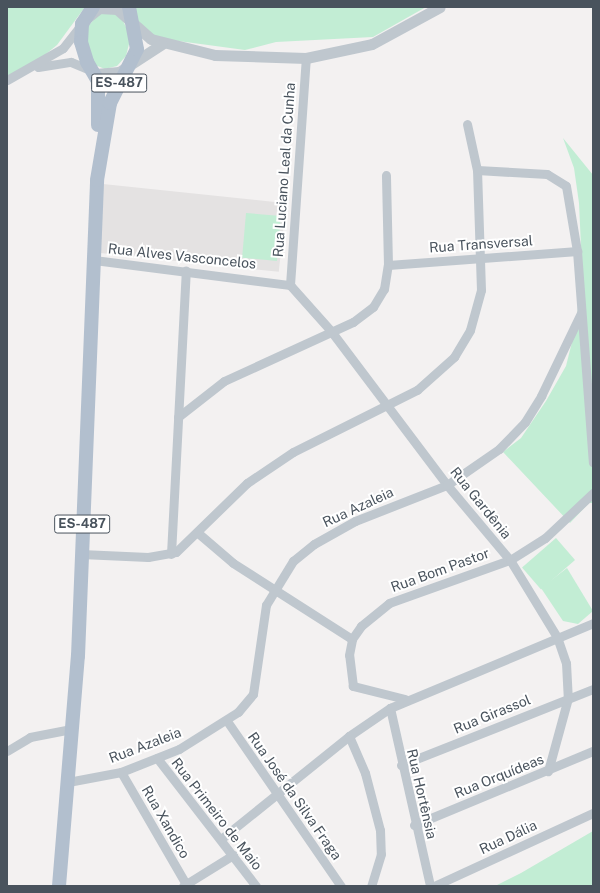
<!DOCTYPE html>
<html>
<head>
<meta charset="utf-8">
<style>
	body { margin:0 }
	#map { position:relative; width:600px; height:893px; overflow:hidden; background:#f3f1f1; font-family:"Public Sans",sans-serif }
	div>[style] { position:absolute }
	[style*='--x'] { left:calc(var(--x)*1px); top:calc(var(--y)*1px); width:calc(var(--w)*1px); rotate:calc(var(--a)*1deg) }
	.education>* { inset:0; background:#e4e2e2; transform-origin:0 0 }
	.green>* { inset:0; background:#c2edd4; transform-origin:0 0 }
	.minor>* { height:9px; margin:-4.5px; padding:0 4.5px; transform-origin:4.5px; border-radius:4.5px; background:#bfc7ce }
	.tertiary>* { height:11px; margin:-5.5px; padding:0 5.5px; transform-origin:5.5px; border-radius:5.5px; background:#bfc7ce }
	.primary>* { height:14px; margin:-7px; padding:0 7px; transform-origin:7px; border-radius:7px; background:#b2bfce }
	span { translate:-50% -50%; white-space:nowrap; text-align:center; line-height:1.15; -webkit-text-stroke:4px #fff; paint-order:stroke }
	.shield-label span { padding:1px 3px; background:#fff; border:1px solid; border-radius:3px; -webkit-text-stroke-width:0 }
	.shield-label { font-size:13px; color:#49535d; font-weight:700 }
	.street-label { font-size:14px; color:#49535d }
	.frame { position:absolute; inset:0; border:8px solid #49535d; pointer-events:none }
</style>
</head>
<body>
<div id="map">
	<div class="education">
		<div style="left:103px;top:184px;width:184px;height:69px;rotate:6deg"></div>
	</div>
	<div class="green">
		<div style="clip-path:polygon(7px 7px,85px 7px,57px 45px,35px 63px,7px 77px)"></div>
		<div style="clip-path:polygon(133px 7px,426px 7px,373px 37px,276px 42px,245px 50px,156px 38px,137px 24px)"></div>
		<div style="clip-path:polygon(108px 10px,122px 19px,129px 33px,129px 44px,126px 56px,117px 66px,105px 69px,95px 65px,89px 55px,86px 29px,99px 13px)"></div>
		<div style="clip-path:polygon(563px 138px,593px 175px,593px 503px,589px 503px,570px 523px,503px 452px,521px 438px,546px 401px,566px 366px,576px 326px,582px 268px,579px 203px,574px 168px)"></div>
		<div style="left:246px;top:213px;width:35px;height:45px;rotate:5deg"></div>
		<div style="left:556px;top:538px;width:29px;height:45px;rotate:49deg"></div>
		<div style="clip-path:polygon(567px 568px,593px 611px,578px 624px,563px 621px,541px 588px)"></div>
		<div style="clip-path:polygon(593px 831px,593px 886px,495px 886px,521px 873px)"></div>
	</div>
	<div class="minor">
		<div style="--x:38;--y:67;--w:33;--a:-9"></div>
		<div style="--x:71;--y:62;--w:21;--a:23"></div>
		<div style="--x:7;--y:80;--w:64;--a:-29.7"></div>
		<div style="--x:63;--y:48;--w:29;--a:-52"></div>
		<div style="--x:477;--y:170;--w:70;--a:3.3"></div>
		<div style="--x:547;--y:174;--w:22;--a:32"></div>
		<div style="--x:566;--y:186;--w:66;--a:80.4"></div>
		<div style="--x:577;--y:251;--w:212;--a:85.7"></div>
		<div style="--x:94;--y:260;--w:198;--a:7.3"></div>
		<div style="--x:388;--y:265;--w:190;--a:-4.2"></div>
		<div style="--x:290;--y:285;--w:62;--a:48.3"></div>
		<div style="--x:331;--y:331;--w:193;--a:53"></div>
		<div style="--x:447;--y:485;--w:98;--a:50"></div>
		<div style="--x:510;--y:560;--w:90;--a:58.6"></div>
		<div style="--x:557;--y:637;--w:28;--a:71"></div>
		<div style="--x:566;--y:663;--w:35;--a:87"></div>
		<div style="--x:568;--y:698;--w:76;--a:105.3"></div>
		<div style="--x:290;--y:285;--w:228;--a:-86"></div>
		<div style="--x:178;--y:417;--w:58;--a:-38"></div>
		<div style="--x:224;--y:381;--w:142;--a:-24.6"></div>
		<div style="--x:353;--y:322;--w:25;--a:-37"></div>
		<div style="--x:373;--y:307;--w:21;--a:-59"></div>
		<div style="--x:384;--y:289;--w:24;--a:-81"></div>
		<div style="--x:388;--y:265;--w:90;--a:-91.3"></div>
		<div style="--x:198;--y:533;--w:46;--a:40.6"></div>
		<div style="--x:233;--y:563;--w:141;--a:32.6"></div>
		<div style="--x:81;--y:554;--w:67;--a:2.6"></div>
		<div style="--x:148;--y:557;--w:28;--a:-10"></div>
		<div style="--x:176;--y:552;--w:99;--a:-44.2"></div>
		<div style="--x:247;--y:483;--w:55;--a:-34"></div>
		<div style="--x:293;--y:452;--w:139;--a:-26.6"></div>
		<div style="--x:417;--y:390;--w:50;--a:-41.7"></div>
		<div style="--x:454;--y:357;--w:31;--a:-59"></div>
		<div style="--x:470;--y:330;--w:41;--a:-74.6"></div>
		<div style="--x:481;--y:290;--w:120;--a:-91.9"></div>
		<div style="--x:477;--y:170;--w:47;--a:-102.3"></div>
		<div style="--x:171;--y:554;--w:284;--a:-87"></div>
		<div style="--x:405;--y:699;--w:54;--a:-166"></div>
		<div style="--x:353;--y:686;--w:31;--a:-97"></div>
		<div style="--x:349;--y:655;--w:16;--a:-79"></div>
		<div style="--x:352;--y:639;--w:16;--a:-55"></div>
		<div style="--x:361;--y:626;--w:36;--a:-39"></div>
		<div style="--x:389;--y:603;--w:128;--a:-19.6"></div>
		<div style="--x:510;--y:560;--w:41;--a:-32.2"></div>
		<div style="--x:545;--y:538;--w:66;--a:-43.2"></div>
		<div style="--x:390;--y:708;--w:182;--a:77.3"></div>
		<div style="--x:227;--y:721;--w:201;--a:55.4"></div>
		<div style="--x:349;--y:736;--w:40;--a:66.6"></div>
		<div style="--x:365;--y:773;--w:59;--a:75.3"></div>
		<div style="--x:380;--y:830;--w:24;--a:88"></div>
		<div style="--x:381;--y:854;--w:34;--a:107"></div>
		<div style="--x:7;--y:751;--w:27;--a:-31"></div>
		<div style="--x:30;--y:737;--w:42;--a:-11"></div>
		<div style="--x:157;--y:758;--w:162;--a:52.3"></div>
		<div style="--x:401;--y:765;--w:206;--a:-21.6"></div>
		<div style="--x:121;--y:772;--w:132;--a:59.9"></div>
		<div style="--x:68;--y:782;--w:54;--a:-10.7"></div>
		<div style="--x:121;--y:772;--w:62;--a:-21.6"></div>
		<div style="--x:179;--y:749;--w:70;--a:-32.1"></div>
		<div style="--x:238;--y:712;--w:23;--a:-50"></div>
		<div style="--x:253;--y:694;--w:90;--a:-81.7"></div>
		<div style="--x:266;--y:605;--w:52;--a:-58.5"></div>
		<div style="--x:293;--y:561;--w:27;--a:-39"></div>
		<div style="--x:314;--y:544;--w:47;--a:-29.3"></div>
		<div style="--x:355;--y:521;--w:99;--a:-21.4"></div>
		<div style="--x:447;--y:485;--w:63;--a:-34.7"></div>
		<div style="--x:499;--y:449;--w:37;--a:-46"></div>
		<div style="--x:525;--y:422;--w:31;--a:-58"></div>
		<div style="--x:541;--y:396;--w:92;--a:-64.3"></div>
		<div style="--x:414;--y:825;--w:194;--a:-22.5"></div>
		<div style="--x:221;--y:839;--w:164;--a:-38.8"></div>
		<div style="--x:349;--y:736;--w:50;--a:-34.3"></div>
		<div style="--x:390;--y:708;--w:220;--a:-22.7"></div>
		<div style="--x:183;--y:886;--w:59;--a:-31.8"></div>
		<div style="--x:434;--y:886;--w:175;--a:-24.7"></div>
	</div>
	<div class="tertiary">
		<div style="--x:88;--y:17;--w:14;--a:-39"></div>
		<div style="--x:99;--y:8;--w:18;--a:3"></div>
		<div style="--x:117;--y:9;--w:45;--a:41.4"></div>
		<div style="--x:151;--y:39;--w:66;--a:14"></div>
		<div style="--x:215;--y:55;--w:91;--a:1.9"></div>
		<div style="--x:306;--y:58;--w:67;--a:-12"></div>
		<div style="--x:372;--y:44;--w:77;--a:-28.6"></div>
		<div style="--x:96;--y:74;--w:23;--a:-5"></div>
		<div style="--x:119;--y:72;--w:51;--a:-33.1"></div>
	</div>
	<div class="primary">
		<div style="--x:93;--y:7;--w:20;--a:123"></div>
		<div style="--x:82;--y:24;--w:18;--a:93"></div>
		<div style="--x:81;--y:42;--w:21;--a:73"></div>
		<div style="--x:87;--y:62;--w:22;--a:60"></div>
		<div style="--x:98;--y:81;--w:44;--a:90"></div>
		<div style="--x:59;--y:886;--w:231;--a:-85.3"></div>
		<div style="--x:78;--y:656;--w:476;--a:-87.7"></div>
		<div style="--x:97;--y:180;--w:78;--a:-80.4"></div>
		<div style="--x:110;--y:103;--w:60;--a:-63.4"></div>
		<div style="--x:137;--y:49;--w:43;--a:-100.8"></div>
	</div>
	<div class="shield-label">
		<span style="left:119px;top:83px">ES-487</span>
		<span style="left:82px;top:524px">ES-487</span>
	</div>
	<div class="street-label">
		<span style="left:284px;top:170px;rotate:-86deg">Rua Luciano Leal da Cunha</span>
		<span style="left:481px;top:244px;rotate:-4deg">Rua Transversal</span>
		<span style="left:182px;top:256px;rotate:6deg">Rua Alves Vasconcelos</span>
		<span style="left:481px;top:503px;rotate:51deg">Rua Gardênia</span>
		<span style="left:358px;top:507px;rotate:-25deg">Rua Azaleia</span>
		<span style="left:440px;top:570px;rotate:-20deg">Rua Bom Pastor</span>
		<span style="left:492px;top:714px;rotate:-22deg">Rua Girassol</span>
		<span style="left:145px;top:745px;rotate:-21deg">Rua Azaleia</span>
		<span style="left:499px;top:776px;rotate:-22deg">Rua Orquídeas</span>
		<span style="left:422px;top:794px;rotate:77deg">Rua Hortênsia</span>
		<span style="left:295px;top:796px;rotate:55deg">Rua José da Silva Fraga</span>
		<span style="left:217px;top:814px;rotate:52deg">Rua Primeiro de Maio</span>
		<span style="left:166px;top:822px;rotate:60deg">Rua Xandico</span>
		<span style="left:508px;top:837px;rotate:-25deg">Rua Dália</span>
	</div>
	<div class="frame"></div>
</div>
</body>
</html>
